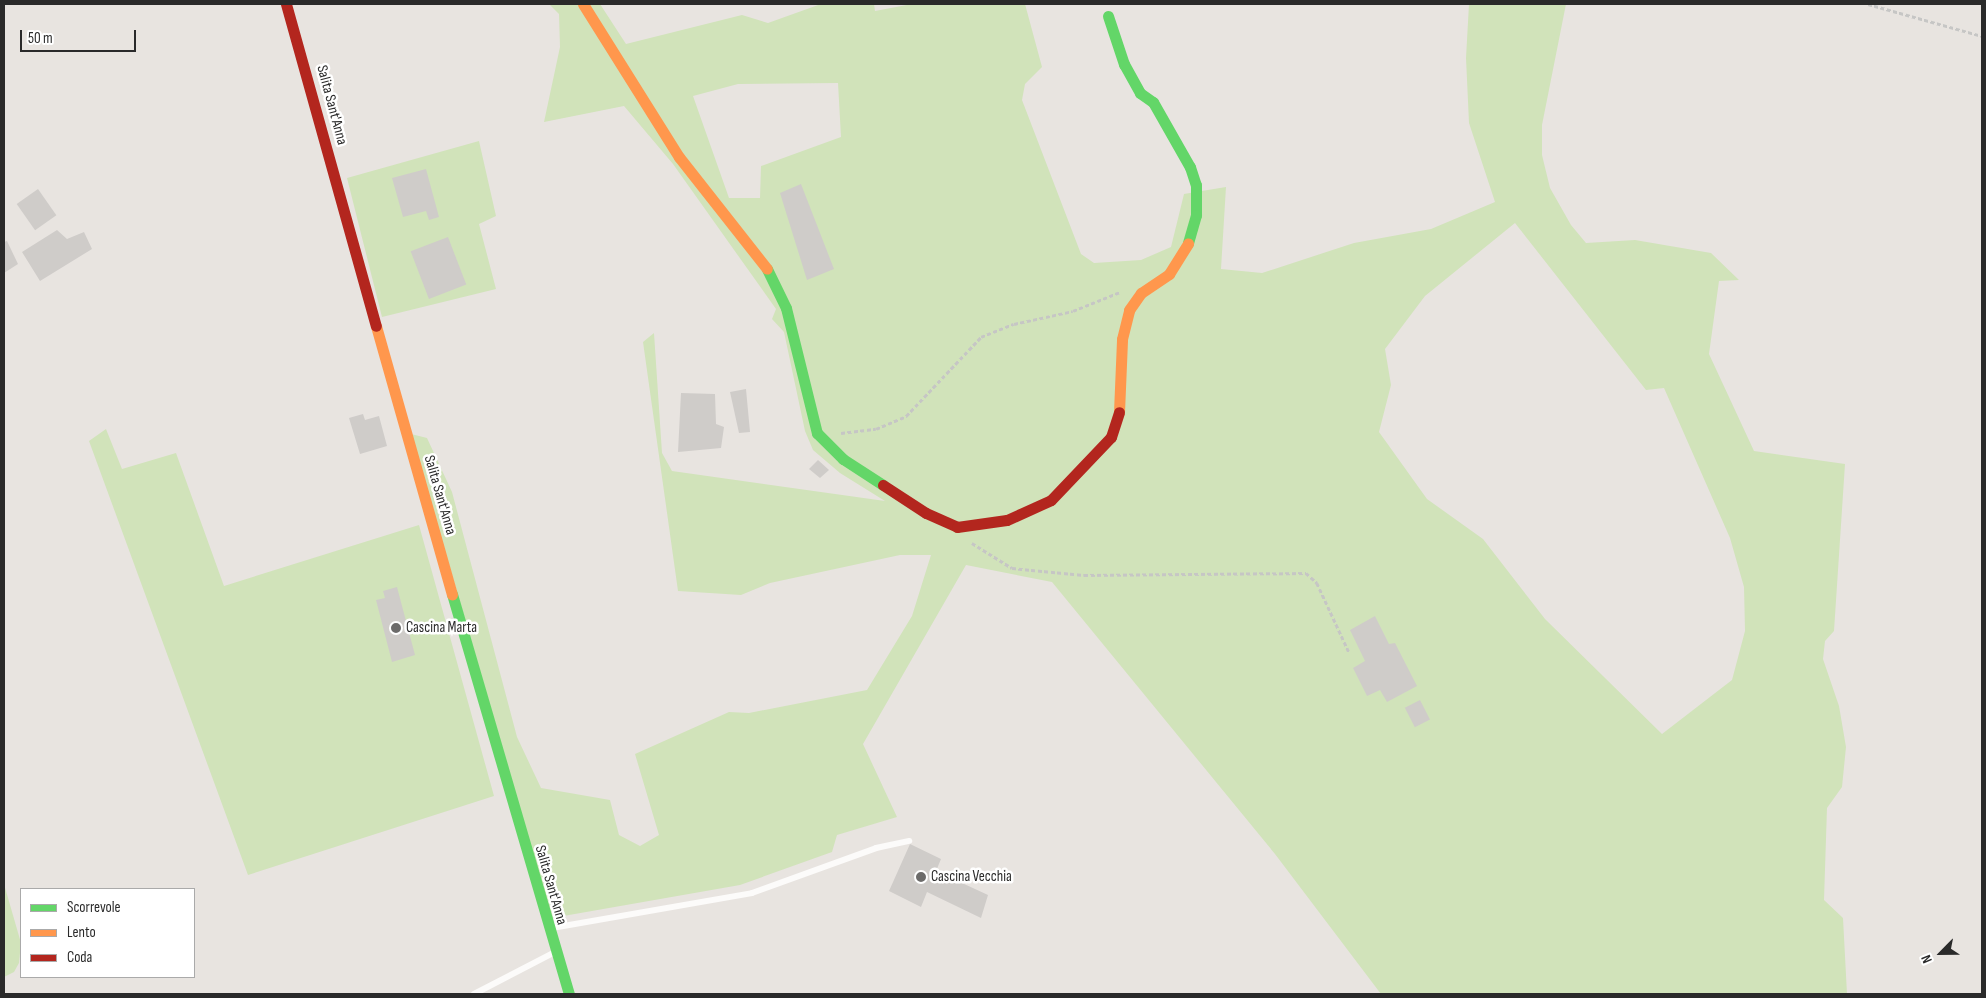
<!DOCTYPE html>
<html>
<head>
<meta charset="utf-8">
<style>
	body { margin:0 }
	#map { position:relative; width:1986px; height:998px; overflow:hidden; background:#e8e4e0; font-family:"Sofia Sans Condensed",sans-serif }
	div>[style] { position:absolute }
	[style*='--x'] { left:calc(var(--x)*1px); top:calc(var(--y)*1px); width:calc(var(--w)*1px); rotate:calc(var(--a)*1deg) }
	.green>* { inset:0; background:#d1e3ba }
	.building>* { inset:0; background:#cfccc9; transform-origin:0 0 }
	.path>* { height:2.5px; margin-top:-1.25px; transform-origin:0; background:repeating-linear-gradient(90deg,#c6c6c5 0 4px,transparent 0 6.5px) }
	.lane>* { height:6px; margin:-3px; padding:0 3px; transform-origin:3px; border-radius:3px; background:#fcfbfa }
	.fast>* { height:11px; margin:-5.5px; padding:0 5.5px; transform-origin:5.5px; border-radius:5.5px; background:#63d668 }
	.slow>* { height:11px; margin:-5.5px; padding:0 5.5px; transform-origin:5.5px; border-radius:5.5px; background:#ff974d }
	.jam>* { height:11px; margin:-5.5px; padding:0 5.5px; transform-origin:5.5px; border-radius:5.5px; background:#b3261e }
	.dots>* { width:14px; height:14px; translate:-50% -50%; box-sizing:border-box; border:2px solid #fff; border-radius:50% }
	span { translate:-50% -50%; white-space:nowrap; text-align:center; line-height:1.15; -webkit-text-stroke:5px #fff; paint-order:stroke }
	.street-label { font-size:15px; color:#2a2a2a }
	.poi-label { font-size:15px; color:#2a2a2a }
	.left { translate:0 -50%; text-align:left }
	.frame { position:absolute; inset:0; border:5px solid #2a2a2a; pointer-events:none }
	.legend { position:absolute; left:20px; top:888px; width:175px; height:90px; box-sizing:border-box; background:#fff; border:1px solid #aaa; margin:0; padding:6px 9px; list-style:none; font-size:15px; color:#2a2a2a }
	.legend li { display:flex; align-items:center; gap:10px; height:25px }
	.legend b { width:25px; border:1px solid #aaa }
	.north { position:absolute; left:1916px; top:928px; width:50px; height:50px; -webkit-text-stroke:4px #fff; paint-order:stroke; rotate:247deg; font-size:14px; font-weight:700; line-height:20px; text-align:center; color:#2a2a2a }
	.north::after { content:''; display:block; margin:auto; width:18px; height:22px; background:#2a2a2a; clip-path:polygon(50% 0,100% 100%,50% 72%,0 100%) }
	.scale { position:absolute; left:20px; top:30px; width:116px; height:22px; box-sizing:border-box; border:2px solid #2a2a2a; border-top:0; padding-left:6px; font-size:15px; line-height:18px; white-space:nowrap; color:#2a2a2a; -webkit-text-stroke:4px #fff; paint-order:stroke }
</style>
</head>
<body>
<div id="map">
	<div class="green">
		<div style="clip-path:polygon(evenodd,549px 4px,600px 4px,626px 44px,742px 15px,768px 23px,821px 4px,874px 4px,875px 11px,912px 4px,1025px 4px,1042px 67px,1025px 84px,1022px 100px,1081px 254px,1094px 263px,1141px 260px,1171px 247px,1184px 194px,1226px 187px,1221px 269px,1262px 273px,1354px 243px,1431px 229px,1495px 202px,1469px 123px,1466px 58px,1469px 4px,1566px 4px,1542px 125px,1542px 155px,1550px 188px,1571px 225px,1586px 243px,1635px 240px,1711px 253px,1739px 280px,1719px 281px,1709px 354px,1754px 451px,1845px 464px,1834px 631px,1825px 641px,1823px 659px,1839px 706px,1846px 747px,1842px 787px,1827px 808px,1824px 900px,1843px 918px,1847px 994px,1381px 994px,1275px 854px,1052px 582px,966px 565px,863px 744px,897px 817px,837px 835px,832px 852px,740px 885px,552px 918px,411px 434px,427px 438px,452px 492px,517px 737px,541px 788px,610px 800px,619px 835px,640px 846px,659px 835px,635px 754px,729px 712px,749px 713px,867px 690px,912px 616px,931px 555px,900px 555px,770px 583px,741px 595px,678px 591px,643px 342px,654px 333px,662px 453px,672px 471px,885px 501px,840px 473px,813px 450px,805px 431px,784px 332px,772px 319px,776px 309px,673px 164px,624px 106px,544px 122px,560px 47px,559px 14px,549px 4px,838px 83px,841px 137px,761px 166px,760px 198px,729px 198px,693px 96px,738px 84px,838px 83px,549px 4px,1515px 223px,1646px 390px,1664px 388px,1730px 538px,1744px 587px,1745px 631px,1732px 680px,1662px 734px,1545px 619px,1483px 539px,1427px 499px,1379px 432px,1391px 385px,1385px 349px,1425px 296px,1515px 223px)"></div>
		<div style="clip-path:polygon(479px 141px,496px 216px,479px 224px,496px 289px,382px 317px,347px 178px)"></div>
		<div style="clip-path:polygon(106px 429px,122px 469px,176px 453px,224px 586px,419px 525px,494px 796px,248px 875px,89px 441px)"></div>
		<div style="clip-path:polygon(4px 884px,21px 943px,19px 963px,14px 972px,4px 977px)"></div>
	</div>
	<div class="building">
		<div style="clip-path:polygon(426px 169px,439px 217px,429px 220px,426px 211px,403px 217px,392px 178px)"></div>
		<div style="clip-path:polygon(801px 184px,834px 269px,807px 280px,780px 193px)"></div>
		<div style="left:38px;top:189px;width:32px;height:26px;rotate:55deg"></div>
		<div style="clip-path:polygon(57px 230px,67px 239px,84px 232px,92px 249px,40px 281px,22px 252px)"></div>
		<div style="left:448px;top:237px;width:51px;height:40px;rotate:69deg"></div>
		<div style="clip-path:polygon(7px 241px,18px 264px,4px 273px,4px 242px)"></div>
		<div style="clip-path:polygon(746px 389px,750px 432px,739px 433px,730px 392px)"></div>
		<div style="clip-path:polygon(681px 393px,715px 394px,716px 424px,724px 427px,721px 448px,678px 452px)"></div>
		<div style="clip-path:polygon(363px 414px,365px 420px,379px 416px,387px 446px,360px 454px,349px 418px)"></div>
		<div style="clip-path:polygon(818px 460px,829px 470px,820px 478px,809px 469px)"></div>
		<div style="clip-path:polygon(397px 587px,415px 655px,392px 662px,376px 600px,385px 598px,383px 591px)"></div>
		<div style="clip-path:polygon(1375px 616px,1389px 644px,1395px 643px,1417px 686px,1387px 702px,1380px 690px,1367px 696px,1353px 668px,1365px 661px,1350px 630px)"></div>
		<div style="left:1420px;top:700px;width:22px;height:17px;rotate:63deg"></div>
		<div style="clip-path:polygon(910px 844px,941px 859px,936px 871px,988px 895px,981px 918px,927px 892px,921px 907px,889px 891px)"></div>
	</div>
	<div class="path">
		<div style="--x:1868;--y:4;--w:118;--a:15.7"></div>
		<div style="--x:841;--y:433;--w:35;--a:-7"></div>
		<div style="--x:876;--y:429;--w:33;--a:-23"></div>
		<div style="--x:906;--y:416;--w:109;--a:-46.5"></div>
		<div style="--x:981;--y:337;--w:35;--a:-22"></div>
		<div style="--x:1014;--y:324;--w:60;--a:-12.4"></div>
		<div style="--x:1073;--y:311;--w:51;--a:-22"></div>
		<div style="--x:972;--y:543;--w:47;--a:32"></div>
		<div style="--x:1012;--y:568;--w:72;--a:5.6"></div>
		<div style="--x:1084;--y:575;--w:222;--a:-0.5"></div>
		<div style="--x:1306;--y:573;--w:15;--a:42"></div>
		<div style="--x:1317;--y:583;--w:76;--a:65.1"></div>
	</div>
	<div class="lane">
		<div style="--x:552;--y:928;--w:203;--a:-9.9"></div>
		<div style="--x:752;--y:893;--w:132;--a:-19.9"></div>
		<div style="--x:876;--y:848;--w:34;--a:-12"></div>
		<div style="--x:474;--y:994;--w:91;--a:-27.4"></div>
	</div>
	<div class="fast">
		<div style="--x:1108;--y:16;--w:51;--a:71.6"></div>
		<div style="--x:1124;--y:64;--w:33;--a:61"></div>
		<div style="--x:1140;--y:93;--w:16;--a:35"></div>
		<div style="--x:1153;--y:102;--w:75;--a:60.4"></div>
		<div style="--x:1190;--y:167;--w:19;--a:72"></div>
		<div style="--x:1196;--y:185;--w:30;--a:90"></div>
		<div style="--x:1196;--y:215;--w:29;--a:106"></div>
		<div style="--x:767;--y:269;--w:43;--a:64"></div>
		<div style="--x:786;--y:308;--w:129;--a:76.1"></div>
		<div style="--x:817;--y:433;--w:37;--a:45"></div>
		<div style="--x:843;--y:459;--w:48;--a:33"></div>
		<div style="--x:452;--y:594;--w:417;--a:73.7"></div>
	</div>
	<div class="slow">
		<div style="--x:583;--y:4;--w:181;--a:57.9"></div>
		<div style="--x:679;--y:157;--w:142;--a:51.8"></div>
		<div style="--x:376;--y:326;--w:279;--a:74.2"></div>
		<div style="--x:1119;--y:412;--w:73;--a:-87.6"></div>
		<div style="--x:1122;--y:339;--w:30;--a:-76"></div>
		<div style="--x:1129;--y:310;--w:21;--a:-55"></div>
		<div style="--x:1141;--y:293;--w:34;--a:-34"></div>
		<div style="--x:1169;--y:274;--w:36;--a:-58"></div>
	</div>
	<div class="jam">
		<div style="--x:286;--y:4;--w:334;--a:74.4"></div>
		<div style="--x:883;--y:485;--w:51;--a:33.1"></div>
		<div style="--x:926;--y:513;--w:34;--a:24"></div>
		<div style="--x:957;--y:527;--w:50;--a:-8"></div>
		<div style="--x:1007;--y:520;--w:48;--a:-24.4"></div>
		<div style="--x:1051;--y:500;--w:87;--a:-46.4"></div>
		<div style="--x:1111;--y:437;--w:26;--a:-72"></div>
	</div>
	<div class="dots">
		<div style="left:396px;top:628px;background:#6c6b6a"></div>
		<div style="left:921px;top:877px;background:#6c6b6a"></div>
	</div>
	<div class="street-label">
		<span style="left:332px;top:105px;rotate:75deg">Salita Sant'Anna</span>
		<span style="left:440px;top:495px;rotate:74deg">Salita Sant'Anna</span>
		<span style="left:551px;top:885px;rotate:74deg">Salita Sant'Anna</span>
	</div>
	<div class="poi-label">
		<span class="left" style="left:406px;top:628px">Cascina Marta</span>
		<span class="left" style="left:931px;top:877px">Cascina Vecchia</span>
	</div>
	<div class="frame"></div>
	<ul class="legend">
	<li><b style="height:6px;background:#63d668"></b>Scorrevole</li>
	<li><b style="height:6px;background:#ff974d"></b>Lento</li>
	<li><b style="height:6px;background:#b3261e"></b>Coda</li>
	</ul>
	<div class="north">N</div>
	<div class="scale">50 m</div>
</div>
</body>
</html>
